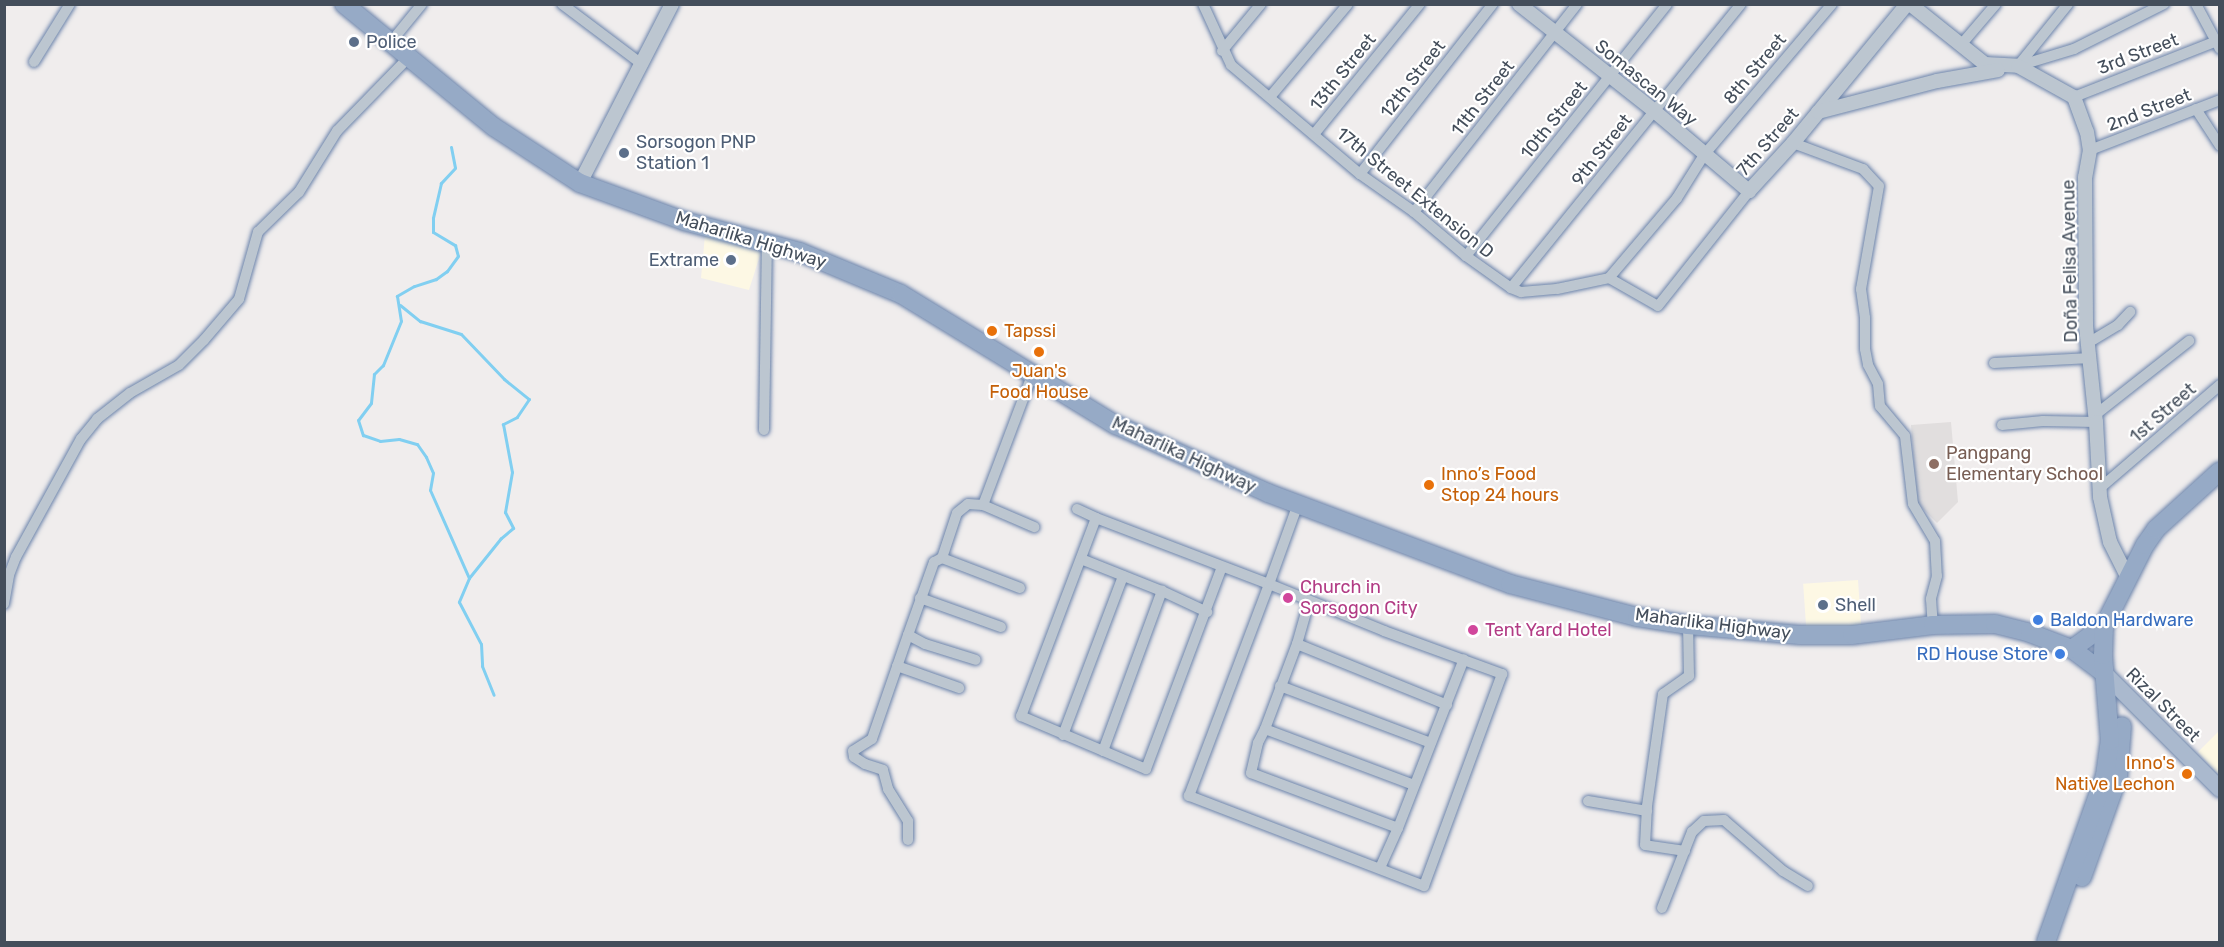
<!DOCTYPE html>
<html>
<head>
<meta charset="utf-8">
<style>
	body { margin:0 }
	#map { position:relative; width:2224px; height:947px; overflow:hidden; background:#f0eded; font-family:Rubik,sans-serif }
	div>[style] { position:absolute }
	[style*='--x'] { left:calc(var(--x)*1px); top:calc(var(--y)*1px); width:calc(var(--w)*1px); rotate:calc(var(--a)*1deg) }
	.commercial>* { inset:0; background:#fdf8e4; transform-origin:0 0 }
	.education>* { inset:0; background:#e1dede }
	.stream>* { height:3px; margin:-1.5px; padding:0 1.5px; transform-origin:1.5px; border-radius:1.5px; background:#81cff1 }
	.roads { filter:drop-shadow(0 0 2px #6c84ab) drop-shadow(0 0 2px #6c84ab) }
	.minor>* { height:10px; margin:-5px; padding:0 5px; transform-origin:5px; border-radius:5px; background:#bcc6d0 }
	.tertiary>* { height:14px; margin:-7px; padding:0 7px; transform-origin:7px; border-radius:7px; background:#bcc6d0 }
	.primary>* { height:16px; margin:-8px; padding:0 8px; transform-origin:8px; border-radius:8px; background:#aab9ce }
	.trunk>* { height:18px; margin:-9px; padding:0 9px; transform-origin:9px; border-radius:9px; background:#96aac6 }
	.dots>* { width:16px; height:16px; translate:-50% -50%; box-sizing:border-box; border:3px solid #fff; border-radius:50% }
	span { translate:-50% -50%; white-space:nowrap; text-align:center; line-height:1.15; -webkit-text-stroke:4.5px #fff; paint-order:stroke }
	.service-label { font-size:18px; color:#4e5e75 }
	.left { translate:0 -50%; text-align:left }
	.right { translate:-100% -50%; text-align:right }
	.street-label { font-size:18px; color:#444e5b }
	.food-label { font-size:18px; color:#c56008 }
	.education-label { font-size:18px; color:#785e54 }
	.hotel-label { font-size:18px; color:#b23c85 }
	.shop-label { font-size:18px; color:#366cbe }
	.frame { position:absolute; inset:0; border:6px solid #444e5b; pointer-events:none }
</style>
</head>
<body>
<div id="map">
	<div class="commercial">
		<div style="clip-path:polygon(705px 235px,761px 252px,749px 290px,701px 278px)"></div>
		<div style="left:1858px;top:580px;width:47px;height:55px;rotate:86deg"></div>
		<div style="clip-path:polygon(2219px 731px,2219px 775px,2198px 752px)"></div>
	</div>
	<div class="education">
		<div style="clip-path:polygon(1951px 422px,1958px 502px,1937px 523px,1917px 503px,1911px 425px)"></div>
	</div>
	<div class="stream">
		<div style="--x:451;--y:147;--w:21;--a:79"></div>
		<div style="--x:455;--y:168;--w:21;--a:133"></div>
		<div style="--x:441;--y:183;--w:36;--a:103"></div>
		<div style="--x:433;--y:218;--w:14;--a:90"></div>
		<div style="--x:433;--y:232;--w:26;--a:31"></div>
		<div style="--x:455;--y:245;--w:11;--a:75"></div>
		<div style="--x:458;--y:256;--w:19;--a:126"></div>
		<div style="--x:447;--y:271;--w:14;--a:144"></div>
		<div style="--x:436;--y:279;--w:23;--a:162"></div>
		<div style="--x:414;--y:286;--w:20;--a:150"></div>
		<div style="--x:397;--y:296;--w:25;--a:81"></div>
		<div style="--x:401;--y:321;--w:48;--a:112.2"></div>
		<div style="--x:383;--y:365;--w:13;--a:135"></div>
		<div style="--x:374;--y:374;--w:29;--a:96"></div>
		<div style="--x:371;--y:403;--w:21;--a:127"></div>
		<div style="--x:358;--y:420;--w:16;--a:72"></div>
		<div style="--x:363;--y:435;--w:18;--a:19"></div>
		<div style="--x:380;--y:441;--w:19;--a:-6"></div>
		<div style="--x:399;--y:439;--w:19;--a:16"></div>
		<div style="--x:417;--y:444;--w:16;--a:55"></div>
		<div style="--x:426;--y:457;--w:17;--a:66"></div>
		<div style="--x:433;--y:473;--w:17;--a:100"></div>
		<div style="--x:430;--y:490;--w:96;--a:66.1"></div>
		<div style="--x:469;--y:578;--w:26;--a:113"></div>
		<div style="--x:459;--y:602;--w:47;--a:62.4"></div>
		<div style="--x:481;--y:644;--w:22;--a:87"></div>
		<div style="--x:482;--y:666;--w:31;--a:68"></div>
		<div style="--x:400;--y:305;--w:26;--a:39"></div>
		<div style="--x:420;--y:321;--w:43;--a:17.6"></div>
		<div style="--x:461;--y:334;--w:62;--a:46.3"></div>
		<div style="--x:504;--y:379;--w:32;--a:39"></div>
		<div style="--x:529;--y:399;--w:22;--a:124"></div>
		<div style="--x:517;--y:417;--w:16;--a:153"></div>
		<div style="--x:503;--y:424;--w:49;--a:79.4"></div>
		<div style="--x:512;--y:472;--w:41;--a:99.9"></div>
		<div style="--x:505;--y:512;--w:18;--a:63"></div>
		<div style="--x:513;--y:528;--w:16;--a:140"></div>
		<div style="--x:501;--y:538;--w:51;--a:128.7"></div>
	</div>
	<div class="roads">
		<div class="minor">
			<div style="--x:562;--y:4;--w:101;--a:37"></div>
			<div style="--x:1203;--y:4;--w:67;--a:65.3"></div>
			<div style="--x:1231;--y:65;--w:169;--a:40.2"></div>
			<div style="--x:1360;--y:174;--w:66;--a:35.1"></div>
			<div style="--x:1414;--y:212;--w:68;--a:40.2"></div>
			<div style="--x:1466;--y:256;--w:55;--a:35.4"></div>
			<div style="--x:1511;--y:288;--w:11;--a:22"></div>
			<div style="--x:1521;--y:292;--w:36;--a:-5"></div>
			<div style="--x:1557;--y:289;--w:53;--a:-11.9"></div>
			<div style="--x:1609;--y:278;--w:56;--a:29.7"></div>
			<div style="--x:1658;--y:306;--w:147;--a:-51.6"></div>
			<div style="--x:2196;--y:4;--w:51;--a:61.9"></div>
			<div style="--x:391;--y:42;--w:49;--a:-50.8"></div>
			<div style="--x:1960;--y:46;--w:55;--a:-49.4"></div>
			<div style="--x:1222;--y:51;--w:61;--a:-50.3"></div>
			<div style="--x:34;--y:62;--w:68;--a:-58.2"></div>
			<div style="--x:2018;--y:66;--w:59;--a:-16.9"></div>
			<div style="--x:2074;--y:49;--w:101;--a:-26.6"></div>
			<div style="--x:2018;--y:66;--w:80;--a:-51.1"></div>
			<div style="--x:1270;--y:97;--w:121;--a:-50"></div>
			<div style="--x:2074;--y:97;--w:150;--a:-21.4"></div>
			<div style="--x:2196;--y:109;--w:44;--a:57"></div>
			<div style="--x:1315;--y:133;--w:166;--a:-50.9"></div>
			<div style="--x:1793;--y:143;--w:75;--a:20.4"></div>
			<div style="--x:1863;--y:169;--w:23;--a:47"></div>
			<div style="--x:1879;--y:186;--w:105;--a:99.9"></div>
			<div style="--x:1861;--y:289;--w:29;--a:82"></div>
			<div style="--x:1865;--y:318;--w:31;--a:90"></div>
			<div style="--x:1865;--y:349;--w:16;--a:79"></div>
			<div style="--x:1868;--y:365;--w:21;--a:62"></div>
			<div style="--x:1878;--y:384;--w:22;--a:85"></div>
			<div style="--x:1880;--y:406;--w:39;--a:50"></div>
			<div style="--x:1905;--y:436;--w:68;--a:83.3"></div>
			<div style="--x:1913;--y:504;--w:43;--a:59.3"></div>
			<div style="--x:1935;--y:541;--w:35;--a:87"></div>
			<div style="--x:1937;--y:576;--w:24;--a:105"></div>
			<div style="--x:1931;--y:599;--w:26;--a:86"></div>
			<div style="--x:2090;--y:150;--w:139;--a:-21"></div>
			<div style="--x:1360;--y:174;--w:216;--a:-52"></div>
			<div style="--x:1414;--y:212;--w:264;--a:-51.9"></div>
			<div style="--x:1466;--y:256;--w:322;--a:-51.4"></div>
			<div style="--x:1609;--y:278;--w:105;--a:-49.6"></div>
			<div style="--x:1677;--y:198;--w:51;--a:-57.9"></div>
			<div style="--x:1704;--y:155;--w:198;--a:-49.7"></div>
			<div style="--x:1511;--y:288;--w:365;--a:-51"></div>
			<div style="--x:2088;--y:343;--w:35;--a:-31"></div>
			<div style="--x:2118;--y:325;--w:18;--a:-47"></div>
			<div style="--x:1994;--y:363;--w:97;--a:-3"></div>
			<div style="--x:2095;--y:415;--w:120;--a:-38.2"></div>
			<div style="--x:2002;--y:425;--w:41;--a:-5.6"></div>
			<div style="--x:2043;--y:421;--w:53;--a:1.1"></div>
			<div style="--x:764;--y:430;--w:187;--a:-89.1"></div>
			<div style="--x:2099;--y:489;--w:160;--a:-40.7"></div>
			<div style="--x:983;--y:505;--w:141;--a:-69.3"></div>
			<div style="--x:1077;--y:509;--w:21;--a:25"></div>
			<div style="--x:1096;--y:518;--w:185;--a:20.9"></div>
			<div style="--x:1269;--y:584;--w:124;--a:22.2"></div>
			<div style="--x:1384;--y:631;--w:126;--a:20"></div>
			<div style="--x:1502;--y:674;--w:226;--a:110.2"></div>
			<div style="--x:1424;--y:886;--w:252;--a:-159"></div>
			<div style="--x:1189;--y:796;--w:227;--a:-69.3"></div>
			<div style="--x:1269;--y:584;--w:85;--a:-70.1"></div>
			<div style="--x:1096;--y:518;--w:212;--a:110.7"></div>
			<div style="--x:1021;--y:716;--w:136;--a:23"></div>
			<div style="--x:1146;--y:769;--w:216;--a:-69.4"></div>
			<div style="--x:942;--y:558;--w:9;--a:153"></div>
			<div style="--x:934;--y:562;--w:77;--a:109.6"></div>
			<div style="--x:908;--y:635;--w:19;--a:28"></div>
			<div style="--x:925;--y:644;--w:53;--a:17.4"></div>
			<div style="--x:1081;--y:559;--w:87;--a:21.6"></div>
			<div style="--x:1162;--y:591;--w:50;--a:25"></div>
			<div style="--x:1020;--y:588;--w:84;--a:-159"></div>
			<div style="--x:942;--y:558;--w:47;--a:-71.6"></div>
			<div style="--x:957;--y:513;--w:14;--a:-39"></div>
			<div style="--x:968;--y:504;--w:15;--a:4"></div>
			<div style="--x:983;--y:505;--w:56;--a:23.3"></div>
			<div style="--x:920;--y:598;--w:86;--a:19.7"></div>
			<div style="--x:4;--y:604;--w:29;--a:-80"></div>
			<div style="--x:9;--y:575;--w:19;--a:-69"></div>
			<div style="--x:16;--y:557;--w:135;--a:-61.2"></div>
			<div style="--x:81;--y:439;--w:26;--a:-51"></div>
			<div style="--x:97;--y:419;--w:42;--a:-38.2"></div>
			<div style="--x:130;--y:393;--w:56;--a:-29.7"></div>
			<div style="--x:179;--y:365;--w:35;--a:-45"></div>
			<div style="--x:204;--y:340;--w:54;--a:-49.5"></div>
			<div style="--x:239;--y:299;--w:70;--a:-74.2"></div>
			<div style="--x:258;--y:232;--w:57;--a:-44.3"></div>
			<div style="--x:299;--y:192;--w:72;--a:-58.1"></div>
			<div style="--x:337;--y:131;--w:103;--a:-45.8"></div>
			<div style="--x:908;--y:635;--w:110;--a:109.1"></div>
			<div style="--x:872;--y:739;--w:22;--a:148"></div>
			<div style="--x:853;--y:751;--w:6;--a:81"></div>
			<div style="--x:854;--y:757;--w:13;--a:32"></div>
			<div style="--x:865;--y:764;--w:19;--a:18"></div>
			<div style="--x:883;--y:770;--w:20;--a:75"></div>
			<div style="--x:888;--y:789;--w:38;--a:58"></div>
			<div style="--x:908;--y:821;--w:19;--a:90"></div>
			<div style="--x:1297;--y:644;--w:162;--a:22.1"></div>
			<div style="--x:897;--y:666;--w:66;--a:19.5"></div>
			<div style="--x:1280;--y:686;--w:161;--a:20.7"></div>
			<div style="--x:1265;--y:729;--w:91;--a:-69.4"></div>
			<div style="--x:1297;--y:644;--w:44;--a:-74.1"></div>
			<div style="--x:1063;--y:735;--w:170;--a:-69.3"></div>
			<div style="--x:1103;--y:751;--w:171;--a:-69.8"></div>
			<div style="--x:1414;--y:785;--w:159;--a:-159.4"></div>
			<div style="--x:1265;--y:729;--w:16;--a:117"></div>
			<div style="--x:1258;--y:743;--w:31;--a:103"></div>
			<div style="--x:1251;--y:773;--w:157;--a:20.5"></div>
			<div style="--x:1398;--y:828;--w:181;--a:-68.7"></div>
			<div style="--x:1588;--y:801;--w:60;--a:9.6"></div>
			<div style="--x:1685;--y:851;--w:40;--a:-171.5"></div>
			<div style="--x:1645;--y:845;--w:39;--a:-87"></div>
			<div style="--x:1647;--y:806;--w:113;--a:-81.9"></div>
			<div style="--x:1663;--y:694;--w:32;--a:-35"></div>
			<div style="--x:1689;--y:676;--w:51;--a:-91.1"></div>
			<div style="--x:1380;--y:868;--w:44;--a:-65.8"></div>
			<div style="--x:1662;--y:908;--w:82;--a:-68.5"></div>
			<div style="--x:1692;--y:832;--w:16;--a:-43"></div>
			<div style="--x:1704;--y:821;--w:20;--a:-3"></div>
			<div style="--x:1724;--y:820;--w:78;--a:40.8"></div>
			<div style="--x:1783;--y:871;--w:29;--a:31"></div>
		</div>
		<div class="tertiary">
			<div style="--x:1519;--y:4;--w:171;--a:38.3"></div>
			<div style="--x:1653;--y:110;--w:126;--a:40.2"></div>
			<div style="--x:1749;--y:191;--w:65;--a:-47.5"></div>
			<div style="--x:1793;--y:143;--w:180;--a:-50.6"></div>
			<div style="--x:1910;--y:4;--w:96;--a:38.7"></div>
			<div style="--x:1985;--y:64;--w:33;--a:3"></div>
			<div style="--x:2018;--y:66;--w:64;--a:29"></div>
			<div style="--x:2074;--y:97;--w:37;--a:70"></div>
			<div style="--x:2087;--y:132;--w:18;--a:81"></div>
			<div style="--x:2090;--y:150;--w:27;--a:100"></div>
			<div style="--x:2085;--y:177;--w:149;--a:89.6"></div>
			<div style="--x:2086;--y:326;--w:97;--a:84.1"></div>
			<div style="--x:2096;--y:422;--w:75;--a:86.9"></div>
			<div style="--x:2100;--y:497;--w:46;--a:77.5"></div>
			<div style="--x:2110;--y:542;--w:40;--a:63.4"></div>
			<div style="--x:1818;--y:112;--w:123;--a:-14.6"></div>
			<div style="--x:1937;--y:81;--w:62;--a:-10.2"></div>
			<div style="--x:580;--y:183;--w:201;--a:-62.8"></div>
		</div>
		<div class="primary">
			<div style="--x:2104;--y:673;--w:164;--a:45"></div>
		</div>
		<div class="trunk">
			<div style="--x:344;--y:4;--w:194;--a:39.4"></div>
			<div style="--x:494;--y:127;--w:103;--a:33.1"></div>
			<div style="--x:580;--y:183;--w:111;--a:20.1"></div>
			<div style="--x:684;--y:221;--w:120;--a:15"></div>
			<div style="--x:800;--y:252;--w:109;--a:22.6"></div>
			<div style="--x:901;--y:294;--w:252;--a:31.4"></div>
			<div style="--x:1116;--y:425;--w:167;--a:24.1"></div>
			<div style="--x:1268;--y:493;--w:259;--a:20.6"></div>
			<div style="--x:1510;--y:584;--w:131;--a:14.6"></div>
			<div style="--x:1637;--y:617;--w:52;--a:8.9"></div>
			<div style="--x:1688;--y:625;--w:112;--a:5.1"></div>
			<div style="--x:1800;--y:635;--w:52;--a:0"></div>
			<div style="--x:1852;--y:635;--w:82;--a:-7"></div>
			<div style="--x:1933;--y:625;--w:62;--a:-0.9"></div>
			<div style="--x:1995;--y:624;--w:36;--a:14"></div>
			<div style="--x:2030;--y:633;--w:45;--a:20.9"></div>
			<div style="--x:2072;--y:649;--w:40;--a:37"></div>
			<div style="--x:2072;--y:649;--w:39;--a:-36"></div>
			<div style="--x:2104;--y:626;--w:91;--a:-63.2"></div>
			<div style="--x:2145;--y:545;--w:19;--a:-55"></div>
			<div style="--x:2156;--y:529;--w:86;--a:-42.2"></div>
			<div style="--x:2082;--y:877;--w:106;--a:-70.2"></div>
			<div style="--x:2118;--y:777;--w:51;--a:-85.5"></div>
			<div style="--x:2046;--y:942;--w:177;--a:-70.5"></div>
			<div style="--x:2105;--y:775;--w:34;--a:-82"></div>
			<div style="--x:2110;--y:741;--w:86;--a:-94.7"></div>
			<div style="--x:2103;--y:655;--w:29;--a:-88"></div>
		</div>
	</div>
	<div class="dots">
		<div style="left:354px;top:42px;background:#5c6f8a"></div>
		<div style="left:624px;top:153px;background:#5c6f8a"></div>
		<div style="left:731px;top:260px;background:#5c6f8a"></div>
		<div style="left:992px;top:331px;background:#e8710a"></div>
		<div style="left:1039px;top:352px;background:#e8710a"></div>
		<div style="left:1934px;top:464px;background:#8d6e63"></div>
		<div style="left:1429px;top:485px;background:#e8710a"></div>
		<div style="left:1288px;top:598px;background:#d1479c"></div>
		<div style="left:1823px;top:605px;background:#5c6f8a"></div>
		<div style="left:2038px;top:620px;background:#3f7fe0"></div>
		<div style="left:1473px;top:630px;background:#d1479c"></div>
		<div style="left:2060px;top:654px;background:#3f7fe0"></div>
		<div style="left:2187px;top:774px;background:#e8710a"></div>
	</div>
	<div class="service-label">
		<span class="left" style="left:366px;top:42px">Police</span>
		<span class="left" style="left:636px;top:153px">Sorsogon PNP<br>Station 1</span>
		<span class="right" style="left:719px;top:260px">Extrame</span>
		<span class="left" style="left:1835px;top:605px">Shell</span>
	</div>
	<div class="street-label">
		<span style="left:2138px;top:54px;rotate:-21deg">3rd Street</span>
		<span style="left:1755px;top:69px;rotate:-50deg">8th Street</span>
		<span style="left:1343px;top:72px;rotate:-51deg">13th Street</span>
		<span style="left:1413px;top:79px;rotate:-52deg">12th Street</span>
		<span style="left:1646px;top:83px;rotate:39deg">Somascan Way</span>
		<span style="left:1483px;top:98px;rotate:-52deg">11th Street</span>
		<span style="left:2149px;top:110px;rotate:-21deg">2nd Street</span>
		<span style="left:1554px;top:120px;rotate:-51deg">10th Street</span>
		<span style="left:1768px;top:142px;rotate:-49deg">7th Street</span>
		<span style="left:1602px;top:150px;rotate:-52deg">9th Street</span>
		<span style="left:1415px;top:193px;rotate:39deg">17th Street Extension D</span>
		<span style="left:751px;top:240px;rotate:17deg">Maharlika Highway</span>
		<span style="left:2070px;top:261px;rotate:-91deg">Doña Felisa Avenue</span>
		<span style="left:2163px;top:413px;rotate:-41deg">1st Street</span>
		<span style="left:1184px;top:455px;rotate:25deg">Maharlika Highway</span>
		<span style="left:1713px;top:624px;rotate:7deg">Maharlika Highway</span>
		<span style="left:2163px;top:705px;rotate:45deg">Rizal Street</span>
	</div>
	<div class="food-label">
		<span class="left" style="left:1004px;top:331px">Tapssi</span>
		<span style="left:1039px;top:382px">Juan's<br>Food House</span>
		<span class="left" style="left:1441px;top:485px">Inno’s Food<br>Stop 24 hours</span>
		<span class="right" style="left:2175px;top:774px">Inno's<br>Native Lechon</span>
	</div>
	<div class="education-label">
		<span class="left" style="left:1946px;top:464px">Pangpang<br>Elementary School</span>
	</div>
	<div class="hotel-label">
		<span class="left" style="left:1300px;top:598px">Church in<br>Sorsogon City</span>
		<span class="left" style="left:1485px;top:630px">Tent Yard Hotel</span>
	</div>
	<div class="shop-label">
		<span class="left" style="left:2050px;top:620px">Baldon Hardware</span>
		<span class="right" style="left:2048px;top:654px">RD House Store</span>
	</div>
	<div class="frame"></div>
</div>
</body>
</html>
